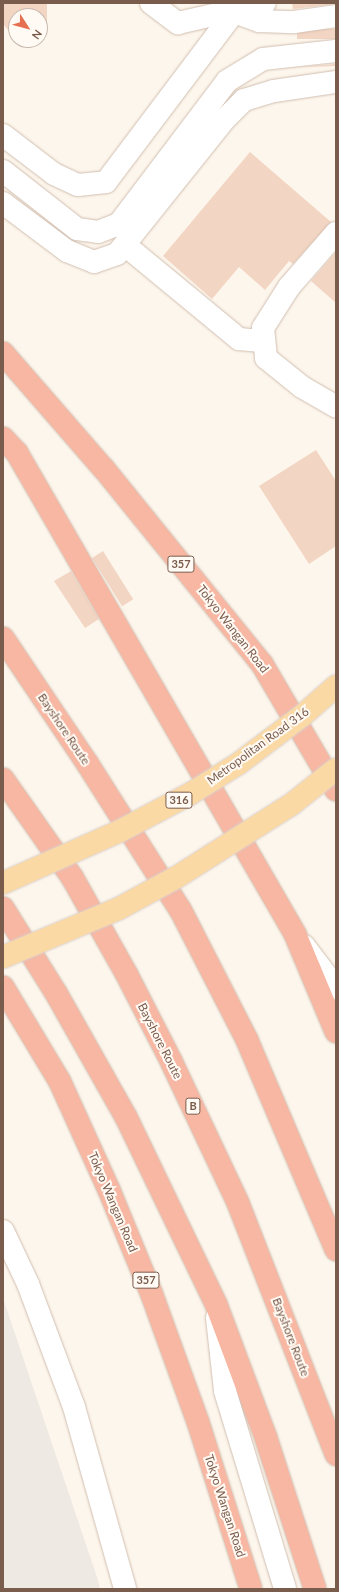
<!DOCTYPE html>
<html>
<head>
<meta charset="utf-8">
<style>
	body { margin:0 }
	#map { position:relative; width:339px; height:1592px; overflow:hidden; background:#fdf6ec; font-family:Lato,sans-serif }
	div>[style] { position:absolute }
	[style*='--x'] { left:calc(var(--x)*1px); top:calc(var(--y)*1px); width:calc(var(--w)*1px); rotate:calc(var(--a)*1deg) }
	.industrial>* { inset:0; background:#efe9e4 }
	.building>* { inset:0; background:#f3d5c3; transform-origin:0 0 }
	.roads { filter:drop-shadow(0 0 1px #d1beb0) drop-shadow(0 0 1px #d1beb0) }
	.minor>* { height:22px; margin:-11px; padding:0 11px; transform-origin:11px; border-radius:11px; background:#fff }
	.highway>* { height:22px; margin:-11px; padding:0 11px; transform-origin:11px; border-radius:11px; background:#f7b7a3 }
	.bridges { filter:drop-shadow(0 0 1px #dad1cd) drop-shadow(0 0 1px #dad1cd) }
	.major-bridge>* { height:22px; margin:-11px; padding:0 11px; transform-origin:11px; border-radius:11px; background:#fbd9a5 }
	span { translate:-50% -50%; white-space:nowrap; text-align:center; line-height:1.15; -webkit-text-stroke:4px #fffaf3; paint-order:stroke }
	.shield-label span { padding:1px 3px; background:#fffaf3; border:1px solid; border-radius:3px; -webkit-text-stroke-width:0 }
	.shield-label { font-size:11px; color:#7a5c4d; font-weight:700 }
	.street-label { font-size:12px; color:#7a5c4d }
	.frame { position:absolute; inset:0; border:4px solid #7a5c4d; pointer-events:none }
	.north { position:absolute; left:8px; top:8px; width:40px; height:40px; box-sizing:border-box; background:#fffaf3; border:1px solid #cabbb1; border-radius:50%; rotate:126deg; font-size:11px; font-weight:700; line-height:16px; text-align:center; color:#7a5c4d }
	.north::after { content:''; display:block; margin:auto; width:14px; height:18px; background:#e76f51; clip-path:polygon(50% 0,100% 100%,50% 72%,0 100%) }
</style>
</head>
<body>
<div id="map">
	<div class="industrial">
		<div style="clip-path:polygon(3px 1298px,98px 1580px,100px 1589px,3px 1589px)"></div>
	</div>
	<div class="building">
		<div style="clip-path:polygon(3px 3px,47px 3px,47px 24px,40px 33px,40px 16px,16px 16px,16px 36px,13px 36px,3px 24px)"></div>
		<div style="clip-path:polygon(292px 3px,336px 3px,336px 4px,293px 9px)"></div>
		<div style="left:336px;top:29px;width:10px;height:39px;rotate:90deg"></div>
		<div style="clip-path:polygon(336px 64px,336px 66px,302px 67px)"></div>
		<div style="clip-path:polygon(250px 152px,331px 222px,293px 264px,289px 261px,265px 290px,239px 267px,212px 299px,163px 256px)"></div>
		<div style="clip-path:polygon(336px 252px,336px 303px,311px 281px)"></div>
		<div style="clip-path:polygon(316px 450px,336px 481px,336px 546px,309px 564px,259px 486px)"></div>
		<div style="left:103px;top:551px;width:57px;height:13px;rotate:58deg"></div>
		<div style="clip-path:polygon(71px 571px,99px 619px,85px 628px,54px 581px)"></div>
	</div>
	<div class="roads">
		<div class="minor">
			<div style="--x:151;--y:3;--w:34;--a:37"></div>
			<div style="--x:178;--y:23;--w:89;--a:-12.9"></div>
			<div style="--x:3;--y:135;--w:64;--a:37.4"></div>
			<div style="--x:54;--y:174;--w:26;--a:25"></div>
			<div style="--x:78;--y:185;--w:28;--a:-6"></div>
			<div style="--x:106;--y:182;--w:213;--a:-53"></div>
			<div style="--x:234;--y:12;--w:27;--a:20"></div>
			<div style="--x:259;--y:21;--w:35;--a:2"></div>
			<div style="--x:294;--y:22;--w:42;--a:-8.1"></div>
			<div style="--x:3;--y:171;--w:94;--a:38.1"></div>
			<div style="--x:77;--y:229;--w:21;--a:8"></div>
			<div style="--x:98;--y:232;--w:22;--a:-21"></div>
			<div style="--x:119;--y:224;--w:179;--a:-52.9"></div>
			<div style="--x:227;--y:81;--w:42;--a:-31.4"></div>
			<div style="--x:263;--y:59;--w:73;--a:-6.3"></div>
			<div style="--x:3;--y:203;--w:80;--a:36.9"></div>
			<div style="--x:67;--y:251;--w:29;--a:22"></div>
			<div style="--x:94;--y:262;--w:24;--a:-19"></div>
			<div style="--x:117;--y:254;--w:171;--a:-51.4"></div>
			<div style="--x:224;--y:120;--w:28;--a:-45"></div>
			<div style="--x:244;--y:100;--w:31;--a:-17"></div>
			<div style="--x:274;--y:91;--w:63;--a:-8.3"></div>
			<div style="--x:336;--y:233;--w:72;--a:131"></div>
			<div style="--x:289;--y:287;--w:49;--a:122.4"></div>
			<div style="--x:263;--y:328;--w:30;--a:84"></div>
			<div style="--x:266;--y:358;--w:46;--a:38.9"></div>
			<div style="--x:302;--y:387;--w:39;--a:30"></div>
			<div style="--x:125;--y:245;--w:148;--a:39.5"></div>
			<div style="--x:239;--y:339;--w:25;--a:5"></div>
			<div style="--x:304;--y:946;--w:53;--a:52.7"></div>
			<div style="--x:3;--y:1231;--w:59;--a:64.7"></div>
			<div style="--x:28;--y:1284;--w:131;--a:69.5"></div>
			<div style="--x:74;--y:1407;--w:189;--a:74.3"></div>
			<div style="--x:217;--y:1318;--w:73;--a:83.7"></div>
			<div style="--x:225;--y:1391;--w:207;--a:73.1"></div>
		</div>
		<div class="highway">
			<div style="--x:3;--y:353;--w:154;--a:49"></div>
			<div style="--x:104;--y:469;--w:251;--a:51"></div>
			<div style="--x:262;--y:664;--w:146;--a:59.6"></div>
			<div style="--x:3;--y:438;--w:21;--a:47"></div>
			<div style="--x:17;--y:453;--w:556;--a:59.97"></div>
			<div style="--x:295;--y:934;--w:106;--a:67.3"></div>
			<div style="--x:3;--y:638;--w:151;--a:56.1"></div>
			<div style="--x:87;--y:763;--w:175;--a:57.6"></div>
			<div style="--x:181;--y:911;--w:145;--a:62.9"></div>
			<div style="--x:247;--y:1040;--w:228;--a:67"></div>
			<div style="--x:3;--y:779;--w:120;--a:54.9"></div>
			<div style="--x:72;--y:877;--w:112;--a:60.7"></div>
			<div style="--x:127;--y:975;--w:97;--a:62.9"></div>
			<div style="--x:171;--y:1061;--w:157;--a:64.7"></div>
			<div style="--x:238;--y:1203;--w:270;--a:68.7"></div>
			<div style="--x:3;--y:908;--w:100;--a:58.1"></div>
			<div style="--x:56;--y:993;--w:142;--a:60.6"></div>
			<div style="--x:126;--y:1117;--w:208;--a:64.3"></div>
			<div style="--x:216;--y:1304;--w:143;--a:69.5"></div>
			<div style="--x:266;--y:1438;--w:159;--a:72"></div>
			<div style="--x:3;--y:987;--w:111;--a:59"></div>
			<div style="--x:60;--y:1082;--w:119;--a:65.6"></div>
			<div style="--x:109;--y:1190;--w:113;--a:67.7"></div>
			<div style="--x:152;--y:1295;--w:135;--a:70.1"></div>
			<div style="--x:198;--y:1422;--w:175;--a:72.4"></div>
		</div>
	</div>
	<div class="bridges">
		<div class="major-bridge">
			<div style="--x:3;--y:883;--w:128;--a:-24"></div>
			<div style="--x:120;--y:831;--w:79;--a:-27.9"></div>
			<div style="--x:190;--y:794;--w:57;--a:-32"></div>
			<div style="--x:238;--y:764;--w:81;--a:-37"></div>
			<div style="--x:303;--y:715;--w:44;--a:-41.3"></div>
			<div style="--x:3;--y:957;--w:125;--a:-22.7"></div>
			<div style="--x:118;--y:909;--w:67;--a:-28.5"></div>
			<div style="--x:177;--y:877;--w:136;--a:-32.4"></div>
			<div style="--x:292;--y:804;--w:56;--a:-38.5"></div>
		</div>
	</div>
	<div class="shield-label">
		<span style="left:181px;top:564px">357</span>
		<span style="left:179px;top:800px">316</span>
		<span style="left:193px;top:1106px">B</span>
		<span style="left:146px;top:1280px">357</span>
	</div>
	<div class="street-label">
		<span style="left:233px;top:629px;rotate:52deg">Tokyo Wangan Road</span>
		<span style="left:64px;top:729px;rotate:56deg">Bayshore Route</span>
		<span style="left:258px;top:746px;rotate:-36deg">Metropolitan Road 316</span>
		<span style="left:160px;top:1041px;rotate:63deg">Bayshore Route</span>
		<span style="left:113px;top:1202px;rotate:67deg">Tokyo Wangan Road</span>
		<span style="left:291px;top:1337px;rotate:69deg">Bayshore Route</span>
		<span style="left:225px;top:1506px;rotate:72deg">Tokyo Wangan Road</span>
	</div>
	<div class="frame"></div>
	<div class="north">N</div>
</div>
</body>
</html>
